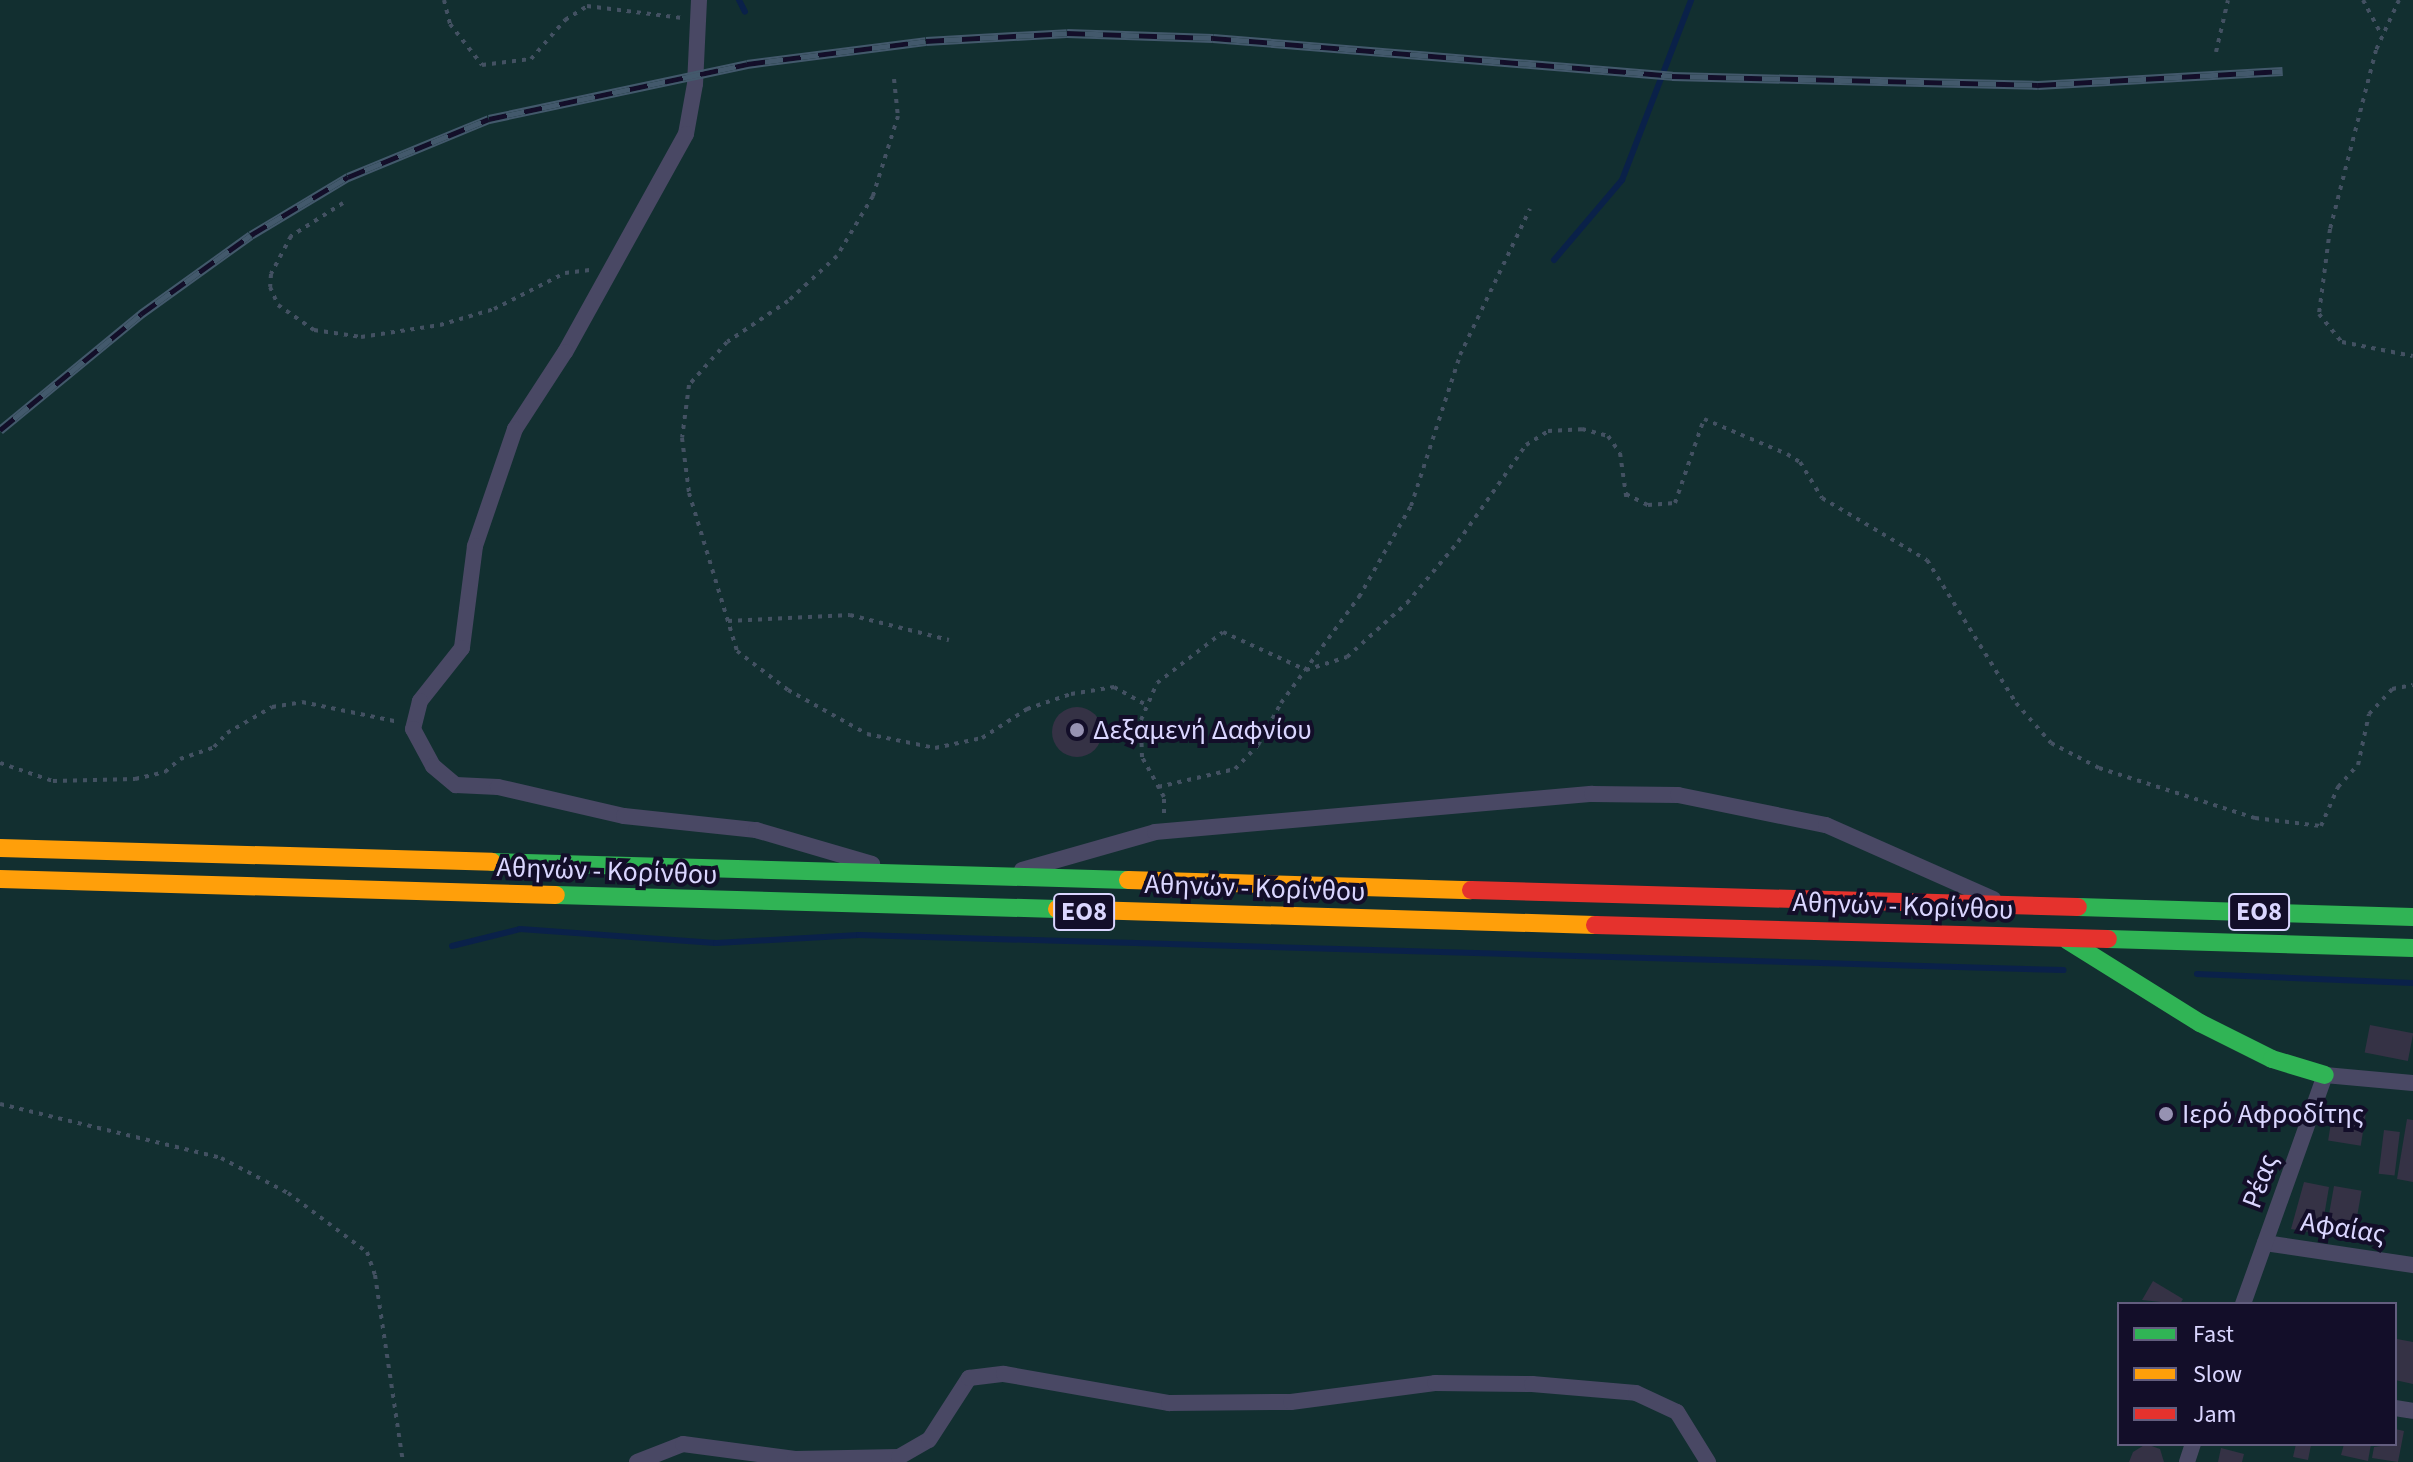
<!DOCTYPE html>
<html>
<head>
<meta charset="utf-8">
<style>
	body { margin:0 }
	#map { position:relative; width:2413px; height:1462px; overflow:hidden; background:#171423; font-family:"Source Sans 3",sans-serif }
	div>[style] { position:absolute }
	[style*='--x'] { left:calc(var(--x)*1px); top:calc(var(--y)*1px); width:calc(var(--w)*1px); rotate:calc(var(--a)*1deg) }
	.green>* { inset:0; background:#122f30 }
	.stream>* { height:6px; margin:-3px; padding:0 3px; transform-origin:3px; border-radius:3px; background:#0a2149 }
	.building>* { inset:0; background:#353245; transform-origin:0 0 }
	.round { border-radius:50% }
	.path>* { height:4px; margin-top:-2px; transform-origin:0; background:repeating-linear-gradient(90deg,#435162 0 4px,transparent 0 10px) }
	.street>* { height:16px; margin:-8px; padding:0 8px; transform-origin:8px; border-radius:8px; background:#494864 }
	.fast>* { height:18px; margin:-9px; padding:0 9px; transform-origin:9px; border-radius:9px; background:#30b455 }
	.slow>* { height:18px; margin:-9px; padding:0 9px; transform-origin:9px; border-radius:9px; background:#ff9f0a }
	.jam>* { height:18px; margin:-9px; padding:0 9px; transform-origin:9px; border-radius:9px; background:#e5322d }
	.rail>* { height:9px; margin-top:-4.5px; transform-origin:0; background:repeating-linear-gradient(90deg,#130e29 0 18px,#43596c 0 36px); box-sizing:border-box; border-block:2px solid #43596c }
	.dots>* { width:22px; height:22px; translate:-50% -50%; box-sizing:border-box; border:4px solid #130e29; border-radius:50% }
	span { translate:-50% -50%; white-space:nowrap; text-align:center; line-height:1.15; -webkit-text-stroke:8px #130e29; paint-order:stroke }
	.shield-label span { padding:2px 6px; background:#130e29; border:2px solid; border-radius:6px; -webkit-text-stroke-width:0 }
	.shield-label { font-size:26px; color:#dad6ff; font-weight:700 }
	.poi-label { font-size:28px; color:#dad6ff }
	.left { translate:0 -50%; text-align:left }
	.street-label { font-size:28px; color:#dad6ff }
	.legend { position:absolute; left:2117px; top:1302px; width:280px; height:144px; box-sizing:border-box; background:#130e29; border:2px solid #635e7f; margin:0; padding:10px 14px; list-style:none; font-size:24px; color:#dad6ff }
	.legend li { display:flex; align-items:center; gap:16px; height:40px }
	.legend b { width:40px; border:2px solid #635e7f }
</style>
</head>
<body>
<div id="map">
	<div class="green">
		<div style="clip-path:polygon(evenodd,0 0,2413px 0,2413px 1462px,0 1462px,0 0,2119px 1304px,2395px 1304px,2395px 1444px,2119px 1444px,2119px 1304px)"></div>
	</div>
	<div class="stream">
		<div style="--x:739;--y:0;--w:13;--a:63"></div>
		<div style="--x:1554;--y:260;--w:105;--a:-49.6"></div>
		<div style="--x:1622;--y:180;--w:193;--a:-69"></div>
		<div style="--x:452;--y:946;--w:70;--a:-14"></div>
		<div style="--x:520;--y:929;--w:196;--a:4.1"></div>
		<div style="--x:716;--y:943;--w:143;--a:-3.2"></div>
		<div style="--x:859;--y:935;--w:1205;--a:1.67"></div>
		<div style="--x:2197;--y:974;--w:216;--a:2.4"></div>
	</div>
	<div class="building">
		<div class="round" style="left:1052px;top:707px;width:50px;height:50px"></div>
		<div style="left:2370px;top:1025px;width:44px;height:28px;rotate:11deg"></div>
		<div style="left:2333px;top:1110px;width:33px;height:31px;rotate:9deg"></div>
		<div style="clip-path:polygon(2407px 1119px,2413px 1120px,2413px 1182px,2397px 1179px)"></div>
		<div style="left:2384px;top:1130px;width:16px;height:44px;rotate:7deg"></div>
		<div style="clip-path:polygon(2304px 1182px,2329px 1187px,2321px 1234px,2291px 1229px)"></div>
		<div style="left:2334px;top:1186px;width:28px;height:46px;rotate:10deg"></div>
		<div style="clip-path:polygon(2153px 1281px,2183px 1299px,2180px 1304px,2142px 1300px)"></div>
		<div style="clip-path:polygon(2397px 1339px,2413px 1342px,2413px 1384px,2395px 1380px)"></div>
		<div style="clip-path:polygon(2395px 1429px,2404px 1431px,2398px 1462px,2372px 1458px,2374px 1447px,2395px 1444px)"></div>
		<div style="clip-path:polygon(2146px 1444px,2160px 1449px,2164px 1462px,2129px 1462px,2133px 1452px)"></div>
		<div style="clip-path:polygon(2296px 1444px,2311px 1445px,2308px 1460px,2293px 1457px)"></div>
		<div style="clip-path:polygon(2344px 1444px,2371px 1444px,2368px 1461px,2341px 1455px)"></div>
		<div style="clip-path:polygon(2221px 1448px,2244px 1454px,2242px 1462px,2218px 1462px)"></div>
	</div>
	<div class="path">
		<div style="--x:444;--y:0;--w:25;--a:76"></div>
		<div style="--x:450;--y:24;--w:52;--a:52"></div>
		<div style="--x:482;--y:65;--w:49;--a:-7"></div>
		<div style="--x:531;--y:59;--w:52;--a:-48.9"></div>
		<div style="--x:565;--y:20;--w:26;--a:-32"></div>
		<div style="--x:587;--y:6;--w:96;--a:7.2"></div>
		<div style="--x:2363;--y:0;--w:40;--a:62"></div>
		<div style="--x:2399;--y:0;--w:55;--a:114.7"></div>
		<div style="--x:2376;--y:50;--w:185;--a:104.4"></div>
		<div style="--x:2330;--y:229;--w:86;--a:97.4"></div>
		<div style="--x:2319;--y:314;--w:36;--a:51"></div>
		<div style="--x:2342;--y:342;--w:72;--a:11.2"></div>
		<div style="--x:2216;--y:52;--w:53;--a:-77"></div>
		<div style="--x:894;--y:79;--w:37;--a:84"></div>
		<div style="--x:898;--y:116;--w:84;--a:107.4"></div>
		<div style="--x:873;--y:196;--w:70;--a:121"></div>
		<div style="--x:837;--y:256;--w:67;--a:137.4"></div>
		<div style="--x:788;--y:301;--w:73;--a:146.1"></div>
		<div style="--x:727;--y:342;--w:57;--a:131.5"></div>
		<div style="--x:689;--y:385;--w:53;--a:97.5"></div>
		<div style="--x:682;--y:438;--w:55;--a:82.7"></div>
		<div style="--x:689;--y:493;--w:165;--a:73.1"></div>
		<div style="--x:737;--y:651;--w:64;--a:37.4"></div>
		<div style="--x:788;--y:690;--w:90;--a:29.1"></div>
		<div style="--x:867;--y:734;--w:69;--a:11.6"></div>
		<div style="--x:935;--y:748;--w:48;--a:-12"></div>
		<div style="--x:982;--y:738;--w:54;--a:-32.8"></div>
		<div style="--x:1027;--y:709;--w:46;--a:-18.8"></div>
		<div style="--x:1071;--y:694;--w:44;--a:-9.2"></div>
		<div style="--x:1114;--y:687;--w:38;--a:29"></div>
		<div style="--x:343;--y:203;--w:62;--a:147.6"></div>
		<div style="--x:291;--y:236;--w:43;--a:117.8"></div>
		<div style="--x:271;--y:274;--w:13;--a:94"></div>
		<div style="--x:270;--y:287;--w:20;--a:66"></div>
		<div style="--x:278;--y:305;--w:44;--a:34.8"></div>
		<div style="--x:314;--y:330;--w:48;--a:8.5"></div>
		<div style="--x:361;--y:337;--w:80;--a:-8.6"></div>
		<div style="--x:440;--y:325;--w:56;--a:-16.5"></div>
		<div style="--x:494;--y:309;--w:80;--a:-26.9"></div>
		<div style="--x:565;--y:273;--w:25;--a:-7"></div>
		<div style="--x:1626;--y:494;--w:25;--a:27"></div>
		<div style="--x:1648;--y:505;--w:27;--a:-4"></div>
		<div style="--x:1675;--y:503;--w:89;--a:-71"></div>
		<div style="--x:1704;--y:419;--w:90;--a:22.9"></div>
		<div style="--x:1787;--y:454;--w:15;--a:32"></div>
		<div style="--x:1800;--y:462;--w:42;--a:58.6"></div>
		<div style="--x:1822;--y:498;--w:122;--a:30.6"></div>
		<div style="--x:1927;--y:560;--w:168;--a:58.1"></div>
		<div style="--x:2016;--y:703;--w:53;--a:48.8"></div>
		<div style="--x:2051;--y:743;--w:54;--a:27.5"></div>
		<div style="--x:2099;--y:768;--w:164;--a:17.8"></div>
		<div style="--x:2255;--y:818;--w:66;--a:6.9"></div>
		<div style="--x:2321;--y:826;--w:43;--a:-66.4"></div>
		<div style="--x:2338;--y:787;--w:30;--a:-48"></div>
		<div style="--x:2358;--y:765;--w:52;--a:-77.8"></div>
		<div style="--x:2369;--y:714;--w:34;--a:-47"></div>
		<div style="--x:2392;--y:689;--w:21;--a:-11"></div>
		<div style="--x:728;--y:621;--w:122;--a:-2.8"></div>
		<div style="--x:850;--y:615;--w:102;--a:14.2"></div>
		<div style="--x:0;--y:763;--w:56;--a:18.8"></div>
		<div style="--x:53;--y:781;--w:82;--a:-1.4"></div>
		<div style="--x:135;--y:779;--w:31;--a:-13"></div>
		<div style="--x:165;--y:772;--w:20;--a:-41"></div>
		<div style="--x:180;--y:759;--w:36;--a:-19"></div>
		<div style="--x:214;--y:747;--w:19;--a:-47"></div>
		<div style="--x:227;--y:733;--w:52;--a:-30"></div>
		<div style="--x:272;--y:707;--w:30;--a:-9"></div>
		<div style="--x:302;--y:702;--w:99;--a:11.7"></div>
		<div style="--x:1158;--y:787;--w:79;--a:-13.2"></div>
		<div style="--x:1235;--y:769;--w:33;--a:-46"></div>
		<div style="--x:1258;--y:745;--w:48;--a:-61.3"></div>
		<div style="--x:1281;--y:703;--w:132;--a:-53.7"></div>
		<div style="--x:1359;--y:597;--w:105;--a:-60.3"></div>
		<div style="--x:1411;--y:506;--w:159;--a:-72"></div>
		<div style="--x:1460;--y:355;--w:162;--a:-64.4"></div>
		<div style="--x:1164;--y:813;--w:16;--a:-90"></div>
		<div style="--x:1164;--y:797;--w:46;--a:-118.8"></div>
		<div style="--x:1142;--y:757;--w:37;--a:-92"></div>
		<div style="--x:1141;--y:720;--w:40;--a:-66.6"></div>
		<div style="--x:1157;--y:683;--w:83;--a:-37.7"></div>
		<div style="--x:1223;--y:632;--w:91;--a:24.6"></div>
		<div style="--x:1306;--y:670;--w:43;--a:-17.6"></div>
		<div style="--x:1347;--y:657;--w:81;--a:-42"></div>
		<div style="--x:1407;--y:603;--w:80;--a:-50.1"></div>
		<div style="--x:1458;--y:542;--w:118;--a:-55"></div>
		<div style="--x:1526;--y:445;--w:26;--a:-32"></div>
		<div style="--x:1548;--y:431;--w:34;--a:-3"></div>
		<div style="--x:1582;--y:429;--w:27;--a:15"></div>
		<div style="--x:1608;--y:436;--w:21;--a:55"></div>
		<div style="--x:1620;--y:453;--w:49;--a:81.9"></div>
		<div style="--x:0;--y:1104;--w:228;--a:13.7"></div>
		<div style="--x:221;--y:1158;--w:76;--a:27.6"></div>
		<div style="--x:288;--y:1193;--w:99;--a:36.8"></div>
		<div style="--x:367;--y:1252;--w:24;--a:71"></div>
		<div style="--x:375;--y:1275;--w:189;--a:81.5"></div>
	</div>
	<div class="street">
		<div style="--x:699;--y:0;--w:84;--a:92.7"></div>
		<div style="--x:695;--y:84;--w:51;--a:100.2"></div>
		<div style="--x:686;--y:134;--w:249;--a:119"></div>
		<div style="--x:565;--y:352;--w:92;--a:123"></div>
		<div style="--x:515;--y:429;--w:124;--a:108.9"></div>
		<div style="--x:475;--y:546;--w:103;--a:97.3"></div>
		<div style="--x:462;--y:648;--w:68;--a:128.4"></div>
		<div style="--x:420;--y:701;--w:29;--a:104"></div>
		<div style="--x:413;--y:729;--w:42;--a:61.6"></div>
		<div style="--x:433;--y:766;--w:30;--a:40"></div>
		<div style="--x:456;--y:785;--w:42;--a:2.7"></div>
		<div style="--x:498;--y:787;--w:129;--a:13"></div>
		<div style="--x:624;--y:816;--w:133;--a:6.1"></div>
		<div style="--x:756;--y:830;--w:121;--a:16.3"></div>
		<div style="--x:1022;--y:870;--w:138;--a:-15.9"></div>
		<div style="--x:1155;--y:832;--w:439;--a:-5"></div>
		<div style="--x:1592;--y:794;--w:86;--a:0.7"></div>
		<div style="--x:1678;--y:795;--w:151;--a:11.5"></div>
		<div style="--x:1826;--y:825;--w:183;--a:23.9"></div>
		<div style="--x:2265;--y:1243;--w:150;--a:8.5"></div>
		<div style="--x:2243;--y:1304;--w:243;--a:-70.3"></div>
		<div style="--x:2325;--y:1075;--w:88;--a:5.2"></div>
		<div style="--x:2395;--y:1408;--w:18;--a:9"></div>
		<div style="--x:637;--y:1462;--w:49;--a:-21.4"></div>
		<div style="--x:683;--y:1444;--w:113;--a:7.6"></div>
		<div style="--x:795;--y:1459;--w:104;--a:-1.1"></div>
		<div style="--x:899;--y:1457;--w:34;--a:-30"></div>
		<div style="--x:929;--y:1440;--w:74;--a:-57.2"></div>
		<div style="--x:969;--y:1378;--w:35;--a:-7"></div>
		<div style="--x:1004;--y:1374;--w:168;--a:10"></div>
		<div style="--x:1169;--y:1403;--w:122;--a:-0.5"></div>
		<div style="--x:1291;--y:1402;--w:145;--a:-7.5"></div>
		<div style="--x:1435;--y:1383;--w:97;--a:0.6"></div>
		<div style="--x:1532;--y:1384;--w:104;--a:4.9"></div>
		<div style="--x:1636;--y:1393;--w:45;--a:24.9"></div>
		<div style="--x:1677;--y:1412;--w:59;--a:58.2"></div>
		<div style="--x:2187;--y:1462;--w:19;--a:-72"></div>
	</div>
	<div class="fast">
		<div style="--x:492;--y:862;--w:636;--a:1.62"></div>
		<div style="--x:556;--y:895;--w:501;--a:1.6"></div>
		<div style="--x:2078;--y:907;--w:335;--a:1.7"></div>
		<div style="--x:2108;--y:939;--w:305;--a:1.7"></div>
		<div style="--x:2067;--y:940;--w:157;--a:32"></div>
		<div style="--x:2200;--y:1023;--w:80;--a:26.6"></div>
		<div style="--x:2272;--y:1059;--w:55;--a:16.8"></div>
	</div>
	<div class="slow">
		<div style="--x:0;--y:848;--w:492;--a:1.6"></div>
		<div style="--x:0;--y:879;--w:556;--a:1.65"></div>
		<div style="--x:1128;--y:880;--w:343;--a:1.7"></div>
		<div style="--x:1057;--y:909;--w:538;--a:1.7"></div>
	</div>
	<div class="jam">
		<div style="--x:1471;--y:890;--w:607;--a:1.6"></div>
		<div style="--x:1595;--y:925;--w:513;--a:1.56"></div>
	</div>
	<div class="rail">
		<div style="--x:0;--y:430;--w:183;--a:-39.4"></div>
		<div style="--x:141;--y:314;--w:135;--a:-35.7"></div>
		<div style="--x:251;--y:235;--w:113;--a:-30.9"></div>
		<div style="--x:348;--y:177;--w:152;--a:-22.4"></div>
		<div style="--x:489;--y:119;--w:264;--a:-12"></div>
		<div style="--x:747;--y:64;--w:180;--a:-7.3"></div>
		<div style="--x:926;--y:41;--w:141;--a:-3.2"></div>
		<div style="--x:1067;--y:33;--w:146;--a:2"></div>
		<div style="--x:1213;--y:38;--w:461;--a:4.7"></div>
		<div style="--x:1672;--y:76;--w:366;--a:1.4"></div>
		<div style="--x:2038;--y:85;--w:245;--a:-3.3"></div>
	</div>
	<div class="dots">
		<div style="left:1077px;top:730px;background:#9692b2"></div>
		<div style="left:2166px;top:1114px;background:#9692b2"></div>
	</div>
	<div class="shield-label">
		<span style="left:1084px;top:912px">ΕΟ8</span>
		<span style="left:2259px;top:912px">ΕΟ8</span>
	</div>
	<div class="poi-label">
		<span class="left" style="left:1093px;top:730px">Δεξαμενή Δαφνίου</span>
		<span class="left" style="left:2182px;top:1114px">Ιερό Αφροδίτης</span>
	</div>
	<div class="street-label">
		<span style="left:607px;top:871px;rotate:2deg">Αθηνών - Κορίνθου</span>
		<span style="left:1255px;top:888px;rotate:2deg">Αθηνών - Κορίνθου</span>
		<span style="left:1903px;top:906px;rotate:2deg">Αθηνών - Κορίνθου</span>
		<span style="left:2260px;top:1181px;rotate:-70deg">Ρέας</span>
		<span style="left:2343px;top:1228px;rotate:9deg">Αφαίας</span>
	</div>
	<ul class="legend">
	<li><b style="height:10px;background:#30b455"></b>Fast</li>
	<li><b style="height:10px;background:#ff9f0a"></b>Slow</li>
	<li><b style="height:10px;background:#e5322d"></b>Jam</li>
	</ul>
</div>
</body>
</html>
